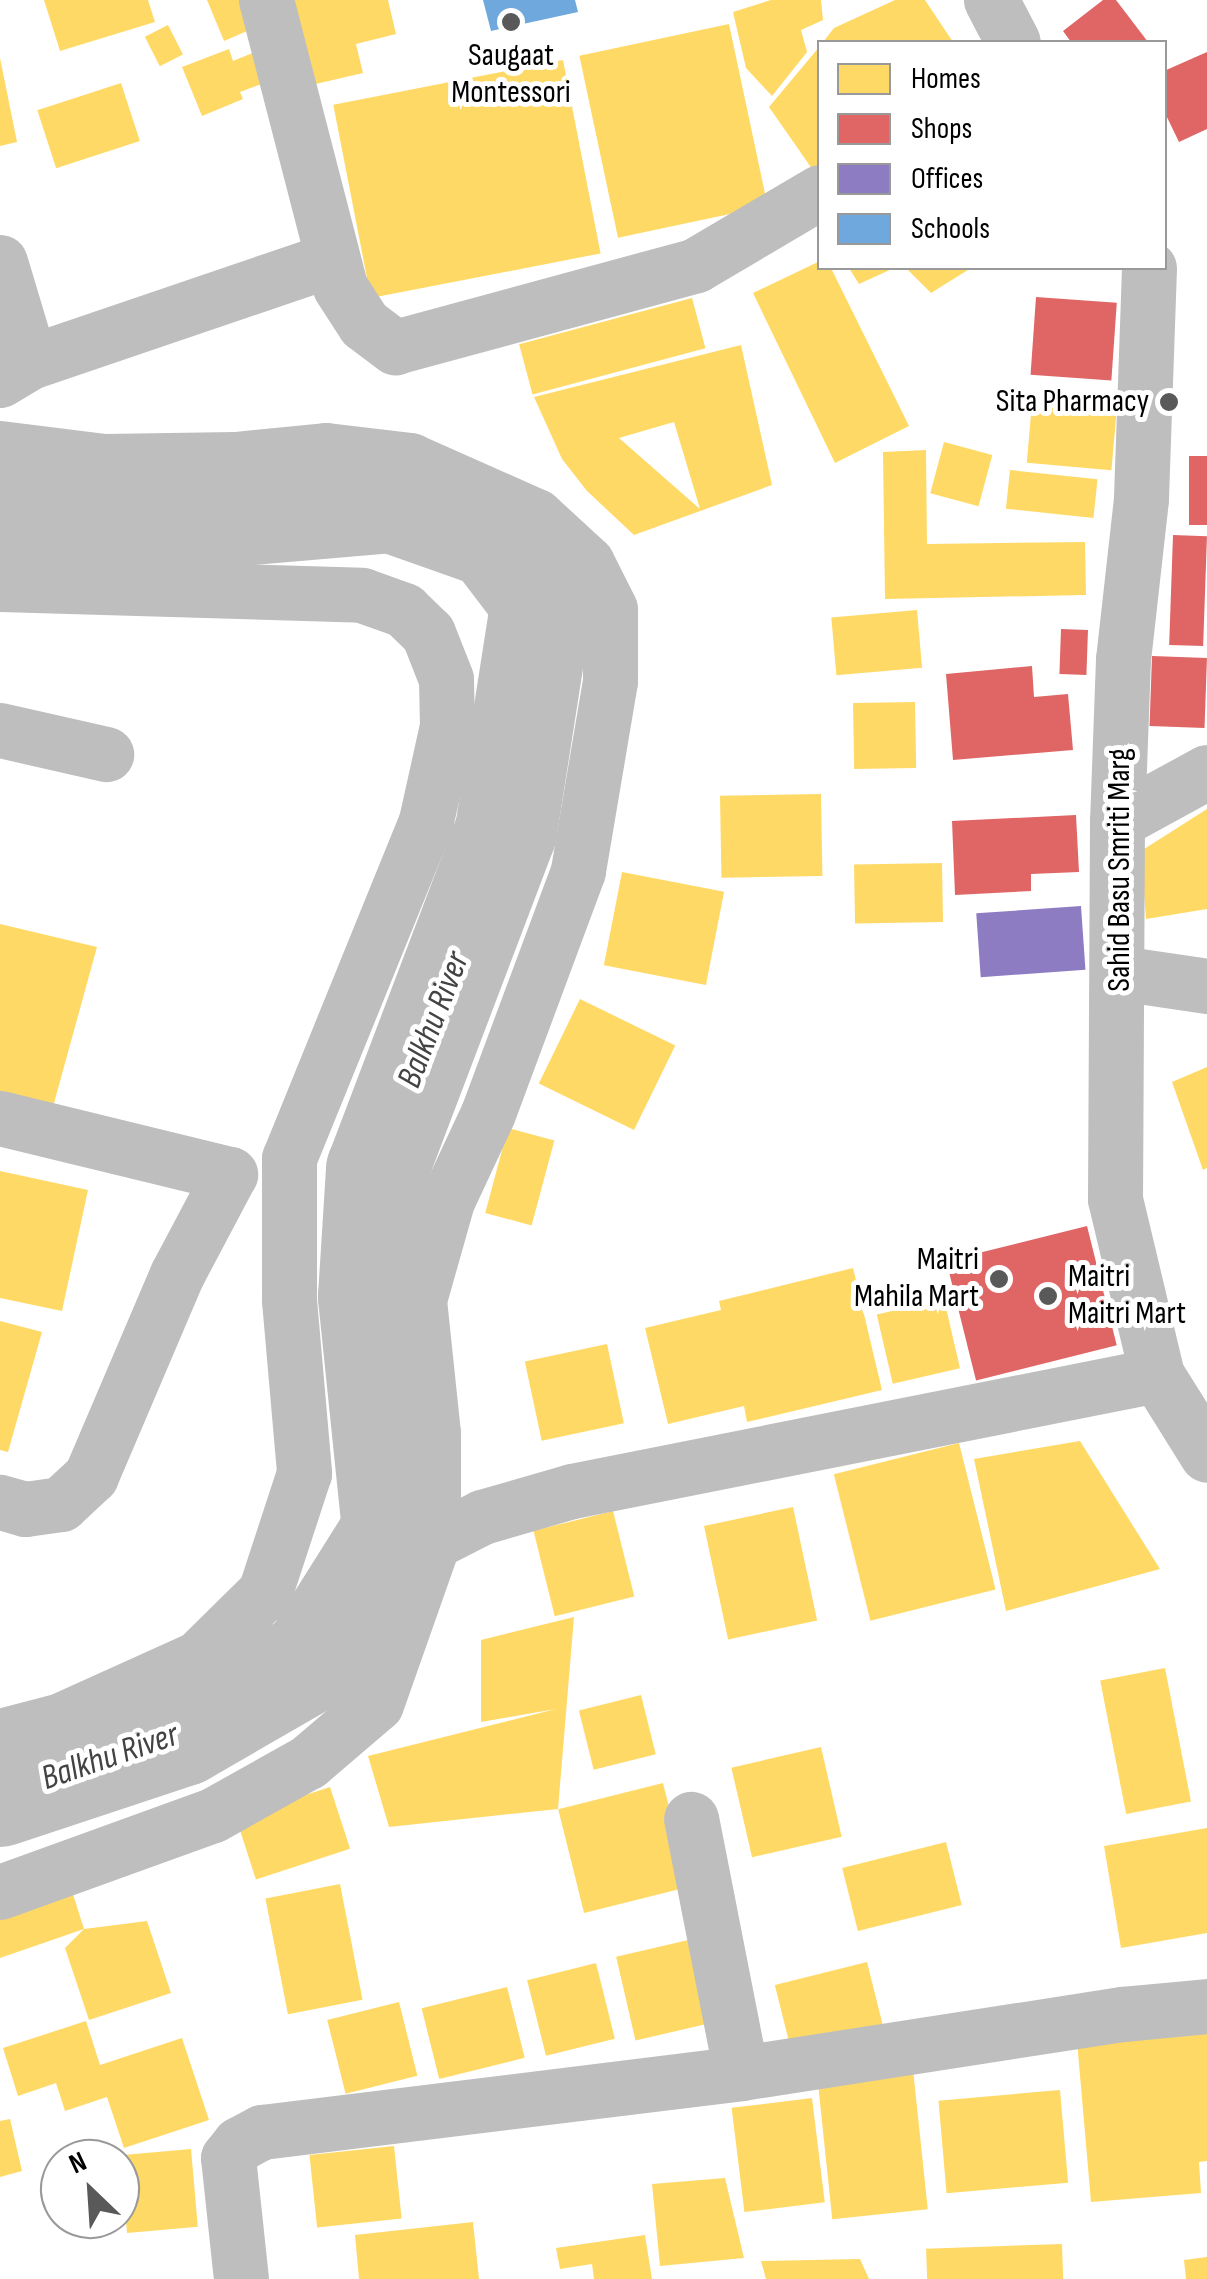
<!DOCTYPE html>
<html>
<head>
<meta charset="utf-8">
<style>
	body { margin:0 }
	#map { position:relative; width:1207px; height:2279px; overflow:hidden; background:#fff; font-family:"Sofia Sans Condensed",sans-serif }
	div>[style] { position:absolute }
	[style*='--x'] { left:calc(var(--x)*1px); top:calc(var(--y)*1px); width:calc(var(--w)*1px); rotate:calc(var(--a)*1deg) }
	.homes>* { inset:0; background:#ffd966; transform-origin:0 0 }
	.shops>* { inset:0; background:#e06666; transform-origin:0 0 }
	.offices>* { inset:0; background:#8e7cc3; transform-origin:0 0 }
	.schools>* { inset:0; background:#6fa8dc }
	.river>* { height:102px; margin:-51px; padding:0 51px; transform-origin:51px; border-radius:51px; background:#bebebe }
	.minor>* { height:55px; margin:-27.5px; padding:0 27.5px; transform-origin:27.5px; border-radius:27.5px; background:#bebebe }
	.dots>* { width:28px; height:28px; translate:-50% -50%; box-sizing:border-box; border:5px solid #fff; border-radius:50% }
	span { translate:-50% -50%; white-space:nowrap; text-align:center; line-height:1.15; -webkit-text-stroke:10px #fff; paint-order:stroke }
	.poi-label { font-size:32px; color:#000 }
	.right { translate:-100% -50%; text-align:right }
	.left { translate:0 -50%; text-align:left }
	.street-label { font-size:32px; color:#000 }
	.water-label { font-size:35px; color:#434343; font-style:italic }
	.legend { position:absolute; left:817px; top:40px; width:350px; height:230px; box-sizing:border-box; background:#fff; border:2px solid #999; margin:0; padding:12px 18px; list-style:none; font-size:30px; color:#000 }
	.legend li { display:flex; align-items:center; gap:20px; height:50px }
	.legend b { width:50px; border:2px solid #999 }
	.north { position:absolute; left:40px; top:2139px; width:100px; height:100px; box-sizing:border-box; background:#fff; border:2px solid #999; border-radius:50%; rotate:335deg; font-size:28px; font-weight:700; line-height:40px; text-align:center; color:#000 }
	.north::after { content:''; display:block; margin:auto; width:35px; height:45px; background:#595959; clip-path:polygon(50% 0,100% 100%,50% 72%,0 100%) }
</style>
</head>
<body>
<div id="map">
	<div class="homes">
		<div style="clip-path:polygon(44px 0,148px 0,155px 22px,60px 51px)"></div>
		<div style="clip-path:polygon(207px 0,255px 0,266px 23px,224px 41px)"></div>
		<div style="clip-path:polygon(287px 0,388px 0,396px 34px,356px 44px,363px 73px,307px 86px)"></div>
		<div style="clip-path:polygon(771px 0,821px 0,823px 20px,801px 30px,807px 52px,772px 96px,746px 68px,733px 12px)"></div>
		<div style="clip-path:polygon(895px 0,925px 0,953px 42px,823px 42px,834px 28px)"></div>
		<div style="left:729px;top:24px;width:186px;height:153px;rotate:78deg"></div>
		<div style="left:168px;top:25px;width:33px;height:26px;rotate:63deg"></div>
		<div style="clip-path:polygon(820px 46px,820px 174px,817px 176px,769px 107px)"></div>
		<div style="clip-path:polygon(229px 49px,233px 61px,255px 52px,267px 82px,240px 92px,243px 99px,202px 116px,182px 67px)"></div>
		<div style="clip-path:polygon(0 58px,17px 142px,0 146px)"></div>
		<div style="left:563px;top:60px;width:197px;height:234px;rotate:79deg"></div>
		<div style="left:121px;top:83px;width:61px;height:88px;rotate:72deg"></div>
		<div style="clip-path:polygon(820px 261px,820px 268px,831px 268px,909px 426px,835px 463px,753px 293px)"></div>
		<div style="clip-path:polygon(849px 268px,894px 268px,859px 284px)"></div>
		<div style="clip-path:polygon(906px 268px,971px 268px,931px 293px)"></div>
		<div style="left:692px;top:298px;width:52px;height:179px;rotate:75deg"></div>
		<div style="clip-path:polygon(evenodd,741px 345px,772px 485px,634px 535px,587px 491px,562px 459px,534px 397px,741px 345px,674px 422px,700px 509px,619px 438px,674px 422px)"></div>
		<div style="left:1032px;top:403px;width:85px;height:60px;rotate:5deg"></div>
		<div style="left:944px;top:442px;width:50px;height:53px;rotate:15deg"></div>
		<div style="clip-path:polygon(926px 450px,927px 544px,1085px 542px,1086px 595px,885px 599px,883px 452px)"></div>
		<div style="left:1010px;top:470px;width:88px;height:39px;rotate:6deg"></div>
		<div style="left:917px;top:610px;width:58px;height:86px;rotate:85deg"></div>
		<div style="left:915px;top:702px;width:66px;height:62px;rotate:89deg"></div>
		<div style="left:821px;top:794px;width:82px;height:101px;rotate:89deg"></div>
		<div style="clip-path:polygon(1207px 809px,1207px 909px,1146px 919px,1141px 851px)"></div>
		<div style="left:942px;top:863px;width:59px;height:88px;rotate:89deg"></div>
		<div style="left:622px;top:872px;width:104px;height:95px;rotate:11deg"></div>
		<div style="clip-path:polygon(0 924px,97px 947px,51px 1114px,0 1101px)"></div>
		<div style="left:580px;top:999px;width:106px;height:94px;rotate:26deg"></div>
		<div style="clip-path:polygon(1207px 1067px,1207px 1168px,1203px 1170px,1172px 1082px)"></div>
		<div style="left:508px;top:1128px;width:48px;height:88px;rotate:15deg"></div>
		<div style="clip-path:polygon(0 1171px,88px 1190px,62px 1311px,0 1298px)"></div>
		<div style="clip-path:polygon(853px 1268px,882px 1390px,747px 1422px,744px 1406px,668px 1424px,645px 1328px,721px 1310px,719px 1301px)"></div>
		<div style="left:944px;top:1299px;width:71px;height:69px;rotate:77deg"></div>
		<div style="clip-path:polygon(0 1321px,42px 1332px,8px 1452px,0 1450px)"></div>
		<div style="left:607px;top:1344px;width:81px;height:84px;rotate:78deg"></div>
		<div style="clip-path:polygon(1080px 1441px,1160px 1569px,1006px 1611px,974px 1459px)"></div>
		<div style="left:959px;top:1443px;width:151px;height:129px;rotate:76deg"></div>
		<div style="left:793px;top:1507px;width:116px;height:91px;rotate:78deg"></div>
		<div style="left:613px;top:1511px;width:88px;height:82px;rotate:76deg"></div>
		<div style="clip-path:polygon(574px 1617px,558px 1809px,389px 1827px,368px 1756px,556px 1709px,481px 1722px,481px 1640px)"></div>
		<div style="left:1165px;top:1668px;width:136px;height:66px;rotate:79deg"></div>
		<div style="left:641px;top:1695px;width:61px;height:64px;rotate:76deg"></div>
		<div style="left:821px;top:1747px;width:92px;height:92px;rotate:77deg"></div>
		<div style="left:663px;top:1783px;width:107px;height:108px;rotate:76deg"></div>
		<div style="left:330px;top:1787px;width:65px;height:99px;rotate:72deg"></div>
		<div style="clip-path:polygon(1207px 1828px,1207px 1933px,1121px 1948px,1104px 1846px)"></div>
		<div style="left:946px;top:1842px;width:65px;height:107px;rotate:76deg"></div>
		<div style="left:340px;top:1884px;width:118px;height:76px;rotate:79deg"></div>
		<div style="clip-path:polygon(72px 1891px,84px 1929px,0 1958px,0 1916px)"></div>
		<div style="clip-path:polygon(147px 1921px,171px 1993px,89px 2020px,65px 1948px,84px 1929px)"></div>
		<div style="left:697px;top:1938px;width:86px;height:83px;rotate:77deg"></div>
		<div style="left:867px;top:1962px;width:72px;height:95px;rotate:76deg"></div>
		<div style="left:596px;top:1963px;width:78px;height:71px;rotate:76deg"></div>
		<div style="left:507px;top:1987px;width:73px;height:88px;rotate:76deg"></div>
		<div style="left:399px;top:2002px;width:76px;height:74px;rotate:76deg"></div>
		<div style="clip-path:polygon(86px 2021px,100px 2065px,182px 2038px,209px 2120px,124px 2148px,107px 2097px,65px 2111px,56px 2083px,18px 2096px,3px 2048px)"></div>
		<div style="clip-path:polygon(1207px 2030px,1207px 2161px,1199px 2162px,1201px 2193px,1091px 2202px,1077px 2041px)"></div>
		<div style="left:913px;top:2069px;width:141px;height:96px;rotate:84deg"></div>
		<div style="left:1060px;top:2090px;width:93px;height:122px;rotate:85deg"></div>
		<div style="left:812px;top:2098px;width:105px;height:81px;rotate:83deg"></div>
		<div style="clip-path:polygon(10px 2119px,22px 2171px,0 2177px,0 2121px)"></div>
		<div style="left:394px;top:2146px;width:73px;height:85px;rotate:84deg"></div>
		<div style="left:191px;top:2149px;width:78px;height:71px;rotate:85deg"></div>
		<div style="clip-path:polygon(725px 2178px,744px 2258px,660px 2266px,652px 2184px)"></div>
		<div style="clip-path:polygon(473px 2222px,479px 2279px,359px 2279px,355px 2235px)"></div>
		<div style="clip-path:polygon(645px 2235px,652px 2279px,594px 2279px,592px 2264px,560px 2269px,556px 2248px)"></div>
		<div style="left:1062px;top:2244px;width:35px;height:136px;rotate:88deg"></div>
		<div style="clip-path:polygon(1207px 2257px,1207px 2279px,1186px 2279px,1184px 2260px)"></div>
		<div style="clip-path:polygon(860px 2259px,869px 2279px,766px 2279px,761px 2261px)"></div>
	</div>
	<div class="shops">
		<div style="clip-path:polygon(1103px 0,1116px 0,1148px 42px,1071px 42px,1063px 31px)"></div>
		<div style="clip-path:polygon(1207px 52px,1207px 129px,1179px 142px,1164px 111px,1164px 71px)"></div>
		<div style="left:1036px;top:297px;width:81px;height:78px;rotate:4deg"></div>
		<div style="left:1207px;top:456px;width:69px;height:18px;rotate:90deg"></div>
		<div style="left:1173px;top:535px;width:34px;height:110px;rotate:2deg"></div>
		<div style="left:1061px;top:629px;width:27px;height:45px;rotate:2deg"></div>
		<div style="left:1152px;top:656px;width:55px;height:70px;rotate:2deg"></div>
		<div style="clip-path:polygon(1032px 666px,1034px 697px,1068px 694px,1073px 750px,953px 760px,946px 674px)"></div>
		<div style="clip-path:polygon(1076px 815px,1079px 872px,1031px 874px,1031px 891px,955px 895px,952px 821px)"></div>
		<div style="left:1087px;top:1226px;width:123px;height:145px;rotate:76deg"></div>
	</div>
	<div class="offices">
		<div style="left:1081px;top:906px;width:64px;height:105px;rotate:86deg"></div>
	</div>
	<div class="schools">
		<div style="clip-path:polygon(483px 0,575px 0,578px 12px,491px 31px)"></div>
	</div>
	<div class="river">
		<div style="--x:0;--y:504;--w:59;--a:14.7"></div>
		<div style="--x:57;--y:519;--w:116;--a:1"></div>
		<div style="--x:173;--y:521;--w:220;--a:-5"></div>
		<div style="--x:392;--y:502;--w:108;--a:19.4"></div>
		<div style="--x:494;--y:538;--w:79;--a:52.7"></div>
		<div style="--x:542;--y:601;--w:233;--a:98.9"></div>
		<div style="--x:506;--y:831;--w:363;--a:110.8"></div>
		<div style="--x:377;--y:1170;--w:127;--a:93.6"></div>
		<div style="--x:369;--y:1297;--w:235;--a:84.1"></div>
		<div style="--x:393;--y:1531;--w:154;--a:122.2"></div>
		<div style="--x:311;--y:1661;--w:148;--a:150"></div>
		<div style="--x:183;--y:1735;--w:193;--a:161.6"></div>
	</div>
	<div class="minor">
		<div style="--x:266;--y:0;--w:296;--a:75.5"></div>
		<div style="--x:340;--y:287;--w:44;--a:57"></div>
		<div style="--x:364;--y:324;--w:39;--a:37"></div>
		<div style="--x:395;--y:347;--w:312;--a:-15.2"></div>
		<div style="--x:696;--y:265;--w:144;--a:-30.5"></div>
		<div style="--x:991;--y:0;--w:47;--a:62.4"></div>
		<div style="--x:0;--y:262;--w:104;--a:73.3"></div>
		<div style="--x:1149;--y:268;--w:231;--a:92"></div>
		<div style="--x:1141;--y:499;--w:161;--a:96.4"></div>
		<div style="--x:1123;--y:659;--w:162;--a:92.1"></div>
		<div style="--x:1117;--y:821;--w:378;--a:90.3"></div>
		<div style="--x:1115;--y:1199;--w:181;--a:76.6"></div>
		<div style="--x:1157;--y:1375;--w:94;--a:58"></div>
		<div style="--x:0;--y:380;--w:35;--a:-31"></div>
		<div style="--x:30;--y:362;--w:319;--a:-18.8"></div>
		<div style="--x:0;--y:448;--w:105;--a:7.1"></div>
		<div style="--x:104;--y:461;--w:131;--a:-0.9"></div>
		<div style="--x:235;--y:459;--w:91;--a:-5.6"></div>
		<div style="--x:326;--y:450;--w:85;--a:6.8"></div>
		<div style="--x:410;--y:460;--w:138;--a:24"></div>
		<div style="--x:536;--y:516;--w:69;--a:42.7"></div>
		<div style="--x:587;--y:563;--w:51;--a:63.4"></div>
		<div style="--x:610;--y:609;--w:72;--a:90"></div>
		<div style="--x:610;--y:681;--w:193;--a:99.6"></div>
		<div style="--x:578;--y:871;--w:258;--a:110.4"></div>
		<div style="--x:488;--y:1113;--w:97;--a:115"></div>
		<div style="--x:447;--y:1201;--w:103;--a:105.8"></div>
		<div style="--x:419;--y:1300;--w:134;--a:84"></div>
		<div style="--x:433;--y:1433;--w:109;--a:90"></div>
		<div style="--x:0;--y:584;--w:362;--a:1.7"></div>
		<div style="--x:362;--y:595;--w:45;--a:19.7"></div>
		<div style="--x:404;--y:610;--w:33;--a:44"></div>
		<div style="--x:428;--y:633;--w:49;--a:68.6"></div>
		<div style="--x:446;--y:679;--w:47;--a:88.8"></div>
		<div style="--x:447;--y:726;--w:97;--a:102.5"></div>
		<div style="--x:426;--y:821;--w:364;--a:112.1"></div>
		<div style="--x:289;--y:1158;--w:142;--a:90"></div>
		<div style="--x:289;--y:1300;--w:174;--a:85"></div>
		<div style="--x:304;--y:1473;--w:125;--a:108.1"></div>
		<div style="--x:265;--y:1592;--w:94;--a:135.4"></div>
		<div style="--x:198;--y:1658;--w:150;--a:155.7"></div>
		<div style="--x:61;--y:1720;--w:63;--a:165.3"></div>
		<div style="--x:0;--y:730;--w:109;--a:12.8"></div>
		<div style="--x:1117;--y:821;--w:102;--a:-28.6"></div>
		<div style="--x:1119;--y:973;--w:89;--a:8.4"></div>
		<div style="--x:0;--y:1118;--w:237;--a:13.7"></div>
		<div style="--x:230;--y:1174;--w:113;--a:117.9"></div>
		<div style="--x:177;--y:1274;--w:220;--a:113.1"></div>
		<div style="--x:91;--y:1476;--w:41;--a:137"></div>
		<div style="--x:61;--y:1504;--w:36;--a:172"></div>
		<div style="--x:25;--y:1509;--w:26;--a:-164"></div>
		<div style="--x:0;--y:1892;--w:226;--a:-19.9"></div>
		<div style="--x:213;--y:1815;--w:109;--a:-29.2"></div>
		<div style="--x:308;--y:1762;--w:89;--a:-40.5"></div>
		<div style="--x:376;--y:1704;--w:172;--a:-70.6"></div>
		<div style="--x:433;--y:1542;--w:55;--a:-27"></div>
		<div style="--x:482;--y:1517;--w:94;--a:-16.1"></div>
		<div style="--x:572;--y:1491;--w:596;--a:-11.22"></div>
		<div style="--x:741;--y:2073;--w:387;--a:-8.8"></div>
		<div style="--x:1123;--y:2014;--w:84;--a:-5.4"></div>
		<div style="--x:241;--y:2279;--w:122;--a:-96.1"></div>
		<div style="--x:228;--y:2158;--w:18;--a:-52"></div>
		<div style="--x:239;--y:2144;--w:26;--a:-28"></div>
		<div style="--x:262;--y:2132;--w:483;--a:-7"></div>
		<div style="--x:741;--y:2073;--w:259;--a:-101.1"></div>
	</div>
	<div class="dots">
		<div style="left:511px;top:22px;background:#595959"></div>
		<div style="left:1169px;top:402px;background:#595959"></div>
		<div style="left:999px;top:1279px;background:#595959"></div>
		<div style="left:1048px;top:1296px;background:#595959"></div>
	</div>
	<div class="poi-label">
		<span style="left:511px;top:75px">Saugaat<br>Montessori</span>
		<span class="right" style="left:1149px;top:402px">Sita Pharmacy</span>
		<span class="right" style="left:979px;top:1279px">Maitri<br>Mahila Mart</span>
		<span class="left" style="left:1068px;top:1296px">Maitri<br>Maitri Mart</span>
	</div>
	<div class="street-label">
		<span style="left:1120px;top:870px;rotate:-90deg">Sahid Basu Smriti Marg</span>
	</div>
	<div class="water-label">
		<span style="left:434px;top:1020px;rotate:-69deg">Balkhu River</span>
		<span style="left:110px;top:1757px;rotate:-19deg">Balkhu River</span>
	</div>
	<ul class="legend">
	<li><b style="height:28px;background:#ffd966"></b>Homes</li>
	<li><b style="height:28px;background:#e06666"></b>Shops</li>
	<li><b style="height:28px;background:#8e7cc3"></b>Offices</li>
	<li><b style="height:28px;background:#6fa8dc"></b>Schools</li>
	</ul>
	<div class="north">N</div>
</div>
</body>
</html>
